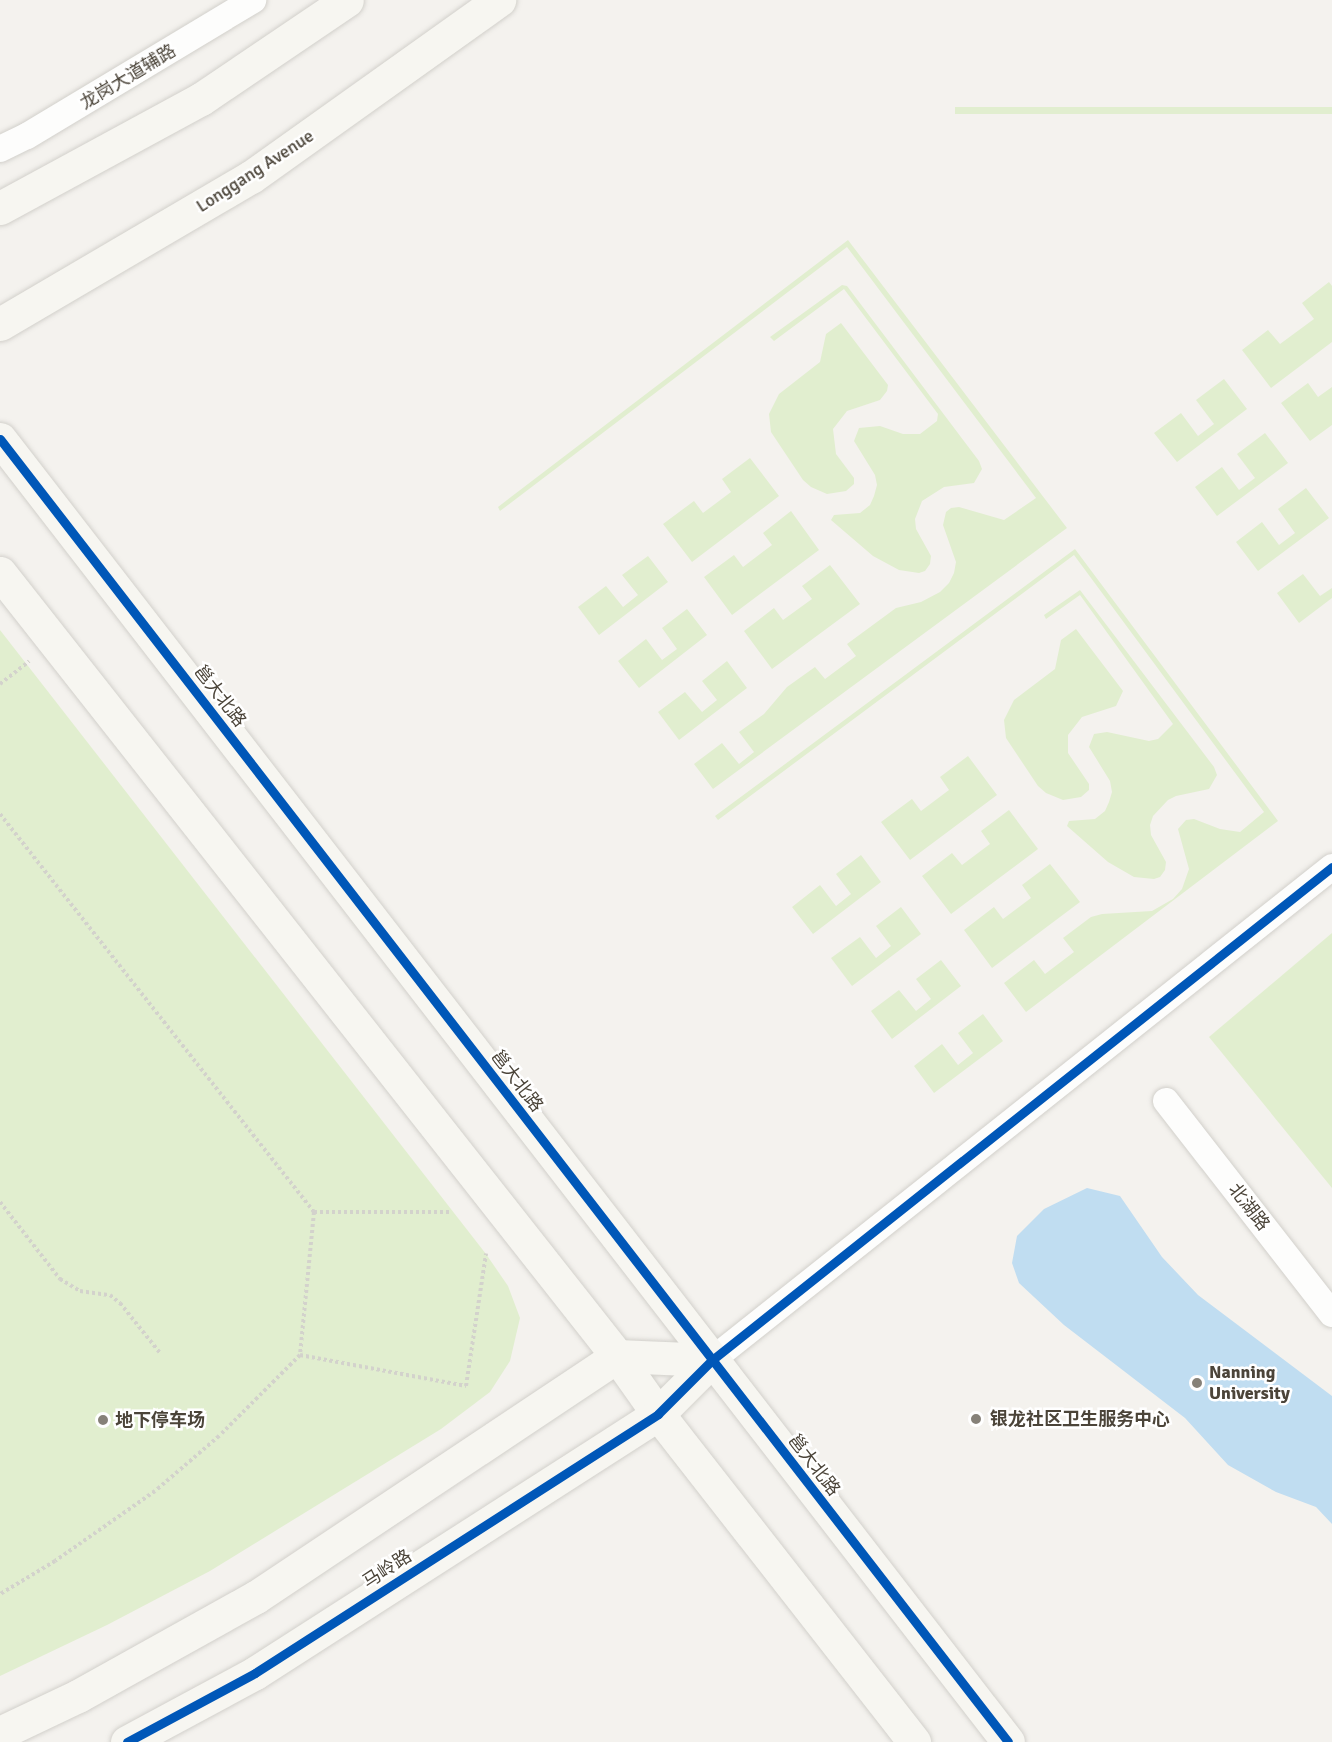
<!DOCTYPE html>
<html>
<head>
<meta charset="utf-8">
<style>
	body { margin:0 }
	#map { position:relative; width:1332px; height:1742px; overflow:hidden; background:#f4f2ee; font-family:Signika,"Noto Sans SC",sans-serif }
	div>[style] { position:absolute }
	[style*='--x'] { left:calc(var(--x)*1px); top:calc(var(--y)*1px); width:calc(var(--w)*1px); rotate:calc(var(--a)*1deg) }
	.green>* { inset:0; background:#e1eecf; transform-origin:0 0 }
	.water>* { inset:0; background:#c0ddf1 }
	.path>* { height:4px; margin-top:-2px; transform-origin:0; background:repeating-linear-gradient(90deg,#d3d2cc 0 3px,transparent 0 6px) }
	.roads { filter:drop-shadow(0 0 2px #d2d0cb) drop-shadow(0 0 2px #d2d0cb) }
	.street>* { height:26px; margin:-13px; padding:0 13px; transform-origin:13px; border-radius:13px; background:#fdfdfc }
	.secondary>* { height:33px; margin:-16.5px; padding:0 16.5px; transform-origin:16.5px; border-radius:16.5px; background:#f7f6f1 }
	.cycleway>* { height:9px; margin:-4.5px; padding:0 4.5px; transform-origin:4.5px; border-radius:4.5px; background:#0057b8 }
	.dots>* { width:16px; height:16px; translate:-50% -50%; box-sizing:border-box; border:3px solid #fff; border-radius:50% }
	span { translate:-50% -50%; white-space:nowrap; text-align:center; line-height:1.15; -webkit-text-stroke:5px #fff; paint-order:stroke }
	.street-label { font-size:18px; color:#4b4439 }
	.poi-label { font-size:18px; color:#4b4439; font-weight:700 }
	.left { translate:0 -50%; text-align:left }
</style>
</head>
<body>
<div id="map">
	<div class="green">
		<div style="left:1332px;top:107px;width:7px;height:377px;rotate:90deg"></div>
		<div style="clip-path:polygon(848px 240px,1067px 528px,713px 789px,694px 764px,722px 743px,739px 764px,754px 752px,739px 732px,764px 714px,787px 687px,815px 667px,825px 679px,856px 656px,847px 644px,896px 608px,921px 602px,940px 592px,949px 583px,954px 573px,956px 562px,943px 525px,946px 512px,951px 508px,959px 507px,1004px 520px,1036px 498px,847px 247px,500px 511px,498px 507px)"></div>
		<div style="clip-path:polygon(1329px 282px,1332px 286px,1332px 342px,1271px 388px,1242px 350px,1268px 330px,1280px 344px,1314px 319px,1302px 303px)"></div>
		<div style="clip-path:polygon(842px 285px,847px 286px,979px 461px,982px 469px,974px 483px,944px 487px,922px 501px,915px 519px,916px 529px,931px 556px,930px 564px,925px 571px,919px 573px,899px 570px,873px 556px,831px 520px,834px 515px,860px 513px,870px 505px,874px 496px,877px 485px,875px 475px,854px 441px,859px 428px,880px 426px,903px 434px,920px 434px,937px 421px,938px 414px,844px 289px,774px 341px,770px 337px)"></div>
		<div style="clip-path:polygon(841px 323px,888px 385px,887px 391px,880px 400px,847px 411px,833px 429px,836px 454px,854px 478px,854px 484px,846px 491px,827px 494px,811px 487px,803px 480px,771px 432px,769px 414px,779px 394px,820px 362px,826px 334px)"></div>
		<div style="clip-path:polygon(1224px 379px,1247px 409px,1177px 462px,1154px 433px,1181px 413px,1198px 436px,1214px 424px,1196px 400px)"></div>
		<div style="clip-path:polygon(1308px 383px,1318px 397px,1332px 387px,1332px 425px,1310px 441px,1281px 403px)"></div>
		<div style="clip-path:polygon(1265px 433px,1288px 463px,1217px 516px,1195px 487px,1222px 467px,1239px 490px,1255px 478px,1237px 454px)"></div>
		<div style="clip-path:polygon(750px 458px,779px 496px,692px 562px,663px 524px,694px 501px,703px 513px,731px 492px,722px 479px)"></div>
		<div style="clip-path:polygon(1306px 488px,1329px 518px,1258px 571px,1236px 542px,1262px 522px,1279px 545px,1295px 533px,1278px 509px)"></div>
		<div style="clip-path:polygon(791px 511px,819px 550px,732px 615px,704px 577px,734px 555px,743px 567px,772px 545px,763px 533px)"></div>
		<div style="clip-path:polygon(1075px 549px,1278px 821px,1026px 1012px,1004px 983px,1034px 960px,1045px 974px,1074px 952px,1063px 938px,1091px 917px,1102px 914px,1152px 911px,1173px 899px,1182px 889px,1189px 869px,1178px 829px,1186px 820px,1194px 819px,1220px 829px,1240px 832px,1264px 812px,1074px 555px,718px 820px,715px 816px)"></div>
		<div style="clip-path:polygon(648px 556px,668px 582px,599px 635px,578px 607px,606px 586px,623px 607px,638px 595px,622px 575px)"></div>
		<div style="clip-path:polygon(830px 565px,860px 604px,772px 669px,744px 631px,774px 608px,783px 620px,812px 599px,802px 586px)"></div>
		<div style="clip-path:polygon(1303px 574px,1320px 596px,1332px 588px,1332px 598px,1299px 623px,1277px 593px)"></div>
		<div style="clip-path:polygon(1080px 590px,1214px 767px,1217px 775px,1209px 789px,1176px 796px,1168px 800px,1153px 816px,1150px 825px,1151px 835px,1166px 862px,1165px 870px,1160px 877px,1154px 879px,1134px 877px,1108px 862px,1067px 826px,1069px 821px,1095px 819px,1105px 811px,1109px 802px,1112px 792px,1110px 781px,1089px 747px,1094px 734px,1107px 732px,1149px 741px,1158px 739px,1173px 724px,1080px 595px,1046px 619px,1044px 615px)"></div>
		<div style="clip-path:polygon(687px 609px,707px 635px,639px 688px,618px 661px,646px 639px,662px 660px,677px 649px,662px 628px)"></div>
		<div style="clip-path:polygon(1076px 629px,1123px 691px,1116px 706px,1082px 717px,1068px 735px,1068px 753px,1089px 784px,1089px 790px,1081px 797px,1063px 800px,1046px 793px,1038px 786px,1006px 738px,1004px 720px,1014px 700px,1055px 669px,1061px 640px)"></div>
		<div style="clip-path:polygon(0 630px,486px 1254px,508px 1286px,520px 1318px,510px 1361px,490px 1392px,441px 1429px,210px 1571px,107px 1625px,0 1676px)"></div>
		<div style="clip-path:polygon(727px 661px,747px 688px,679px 740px,658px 712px,685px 692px,702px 712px,717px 700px,702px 681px)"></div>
		<div style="clip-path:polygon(968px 756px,997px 795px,910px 860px,881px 822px,912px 799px,921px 811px,949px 790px,940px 777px)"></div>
		<div style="clip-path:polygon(1009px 810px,1038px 849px,951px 914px,922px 876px,952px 853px,962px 865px,990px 844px,981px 831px)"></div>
		<div style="clip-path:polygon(861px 855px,881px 882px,813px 934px,792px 907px,820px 885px,836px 906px,851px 894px,836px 874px)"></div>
		<div style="clip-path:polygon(1050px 864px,1080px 902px,992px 968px,964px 930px,994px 907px,1003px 919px,1031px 898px,1022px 885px)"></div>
		<div style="clip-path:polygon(901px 907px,921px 934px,852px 986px,831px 958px,860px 937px,876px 958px,891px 946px,876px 926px)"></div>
		<div style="clip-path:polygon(1332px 933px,1332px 1188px,1209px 1037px)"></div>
		<div style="clip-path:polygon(941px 960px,961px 986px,892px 1039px,871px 1011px,899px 990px,916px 1011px,931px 999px,916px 979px)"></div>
		<div style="clip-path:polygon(983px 1014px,1003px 1041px,934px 1093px,914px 1066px,942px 1044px,958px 1065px,973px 1053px,958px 1033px)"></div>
	</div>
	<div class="water">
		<div style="clip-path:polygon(1087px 1188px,1120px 1196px,1162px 1257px,1198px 1295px,1332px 1396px,1332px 1524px,1316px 1507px,1276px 1492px,1228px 1465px,1185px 1418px,1064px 1325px,1019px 1283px,1012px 1263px,1017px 1236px,1044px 1209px)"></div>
	</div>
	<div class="path">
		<div style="--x:0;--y:684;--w:37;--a:-38"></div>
		<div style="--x:0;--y:814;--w:507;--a:51.73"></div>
		<div style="--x:314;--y:1212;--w:144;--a:95.6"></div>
		<div style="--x:300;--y:1355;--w:115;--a:135"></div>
		<div style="--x:219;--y:1436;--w:84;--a:139.3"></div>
		<div style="--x:155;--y:1491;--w:122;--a:145"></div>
		<div style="--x:55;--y:1561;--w:64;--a:149"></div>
		<div style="--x:0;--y:1202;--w:98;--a:52.1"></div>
		<div style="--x:60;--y:1279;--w:23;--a:31"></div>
		<div style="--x:80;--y:1291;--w:30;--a:8"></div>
		<div style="--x:110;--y:1295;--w:13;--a:39"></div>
		<div style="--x:120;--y:1303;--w:64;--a:51.3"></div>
		<div style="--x:314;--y:1212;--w:138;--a:0"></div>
		<div style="--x:300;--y:1355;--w:169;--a:10.6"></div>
		<div style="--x:466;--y:1386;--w:134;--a:-81.4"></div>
	</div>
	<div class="roads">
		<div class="street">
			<div style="--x:0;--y:149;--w:30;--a:-26"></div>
			<div style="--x:27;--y:136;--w:264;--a:-31"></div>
			<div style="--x:1166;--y:1101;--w:270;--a:52.1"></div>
			<div style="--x:712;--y:1360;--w:792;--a:-38.49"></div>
		</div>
		<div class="secondary">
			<div style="--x:0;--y:208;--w:229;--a:-28.5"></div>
			<div style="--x:201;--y:99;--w:176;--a:-34.1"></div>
			<div style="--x:0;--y:324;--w:291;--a:-30.4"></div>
			<div style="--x:251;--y:177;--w:305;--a:-35.5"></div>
			<div style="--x:0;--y:439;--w:1647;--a:52.27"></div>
			<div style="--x:0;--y:573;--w:997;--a:51.76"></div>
			<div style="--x:617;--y:1356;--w:71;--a:54.7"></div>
			<div style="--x:658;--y:1414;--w:416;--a:52"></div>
			<div style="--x:617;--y:1356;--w:95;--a:2.4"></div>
			<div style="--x:0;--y:1733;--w:86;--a:-25.4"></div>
			<div style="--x:78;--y:1696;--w:204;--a:-29.1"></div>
			<div style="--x:256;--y:1597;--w:434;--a:-33.7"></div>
			<div style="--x:127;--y:1742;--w:145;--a:-28.3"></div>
			<div style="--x:255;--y:1673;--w:479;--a:-32.7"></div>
			<div style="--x:658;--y:1414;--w:76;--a:-45"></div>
		</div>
	</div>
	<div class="cycleway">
		<div style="--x:0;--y:439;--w:1647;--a:52.27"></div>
		<div style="--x:127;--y:1742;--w:145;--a:-28.3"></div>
		<div style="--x:255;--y:1673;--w:479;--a:-32.7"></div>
		<div style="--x:658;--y:1414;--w:76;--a:-45"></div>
		<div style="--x:712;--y:1360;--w:792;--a:-38.49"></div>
	</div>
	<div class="dots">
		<div style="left:1197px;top:1383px;background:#868178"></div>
		<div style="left:976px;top:1419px;background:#868178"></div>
		<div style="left:103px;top:1420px;background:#868178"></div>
	</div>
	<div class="street-label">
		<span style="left:128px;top:77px;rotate:-31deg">龙岗大道辅路</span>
		<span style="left:255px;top:171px;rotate:-33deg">Longgang Avenue</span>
		<span style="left:220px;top:696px;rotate:52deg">邕大北路</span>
		<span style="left:517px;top:1081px;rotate:52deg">邕大北路</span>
		<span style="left:1249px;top:1207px;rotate:52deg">北湖路</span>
		<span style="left:814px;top:1465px;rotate:52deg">邕大北路</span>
		<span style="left:387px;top:1569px;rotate:-33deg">马岭路</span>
	</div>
	<div class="poi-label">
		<span class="left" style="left:1209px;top:1383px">Nanning<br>University</span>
		<span class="left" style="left:990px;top:1419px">银龙社区卫生服务中心</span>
		<span class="left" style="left:115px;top:1420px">地下停车场</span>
	</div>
</div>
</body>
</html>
